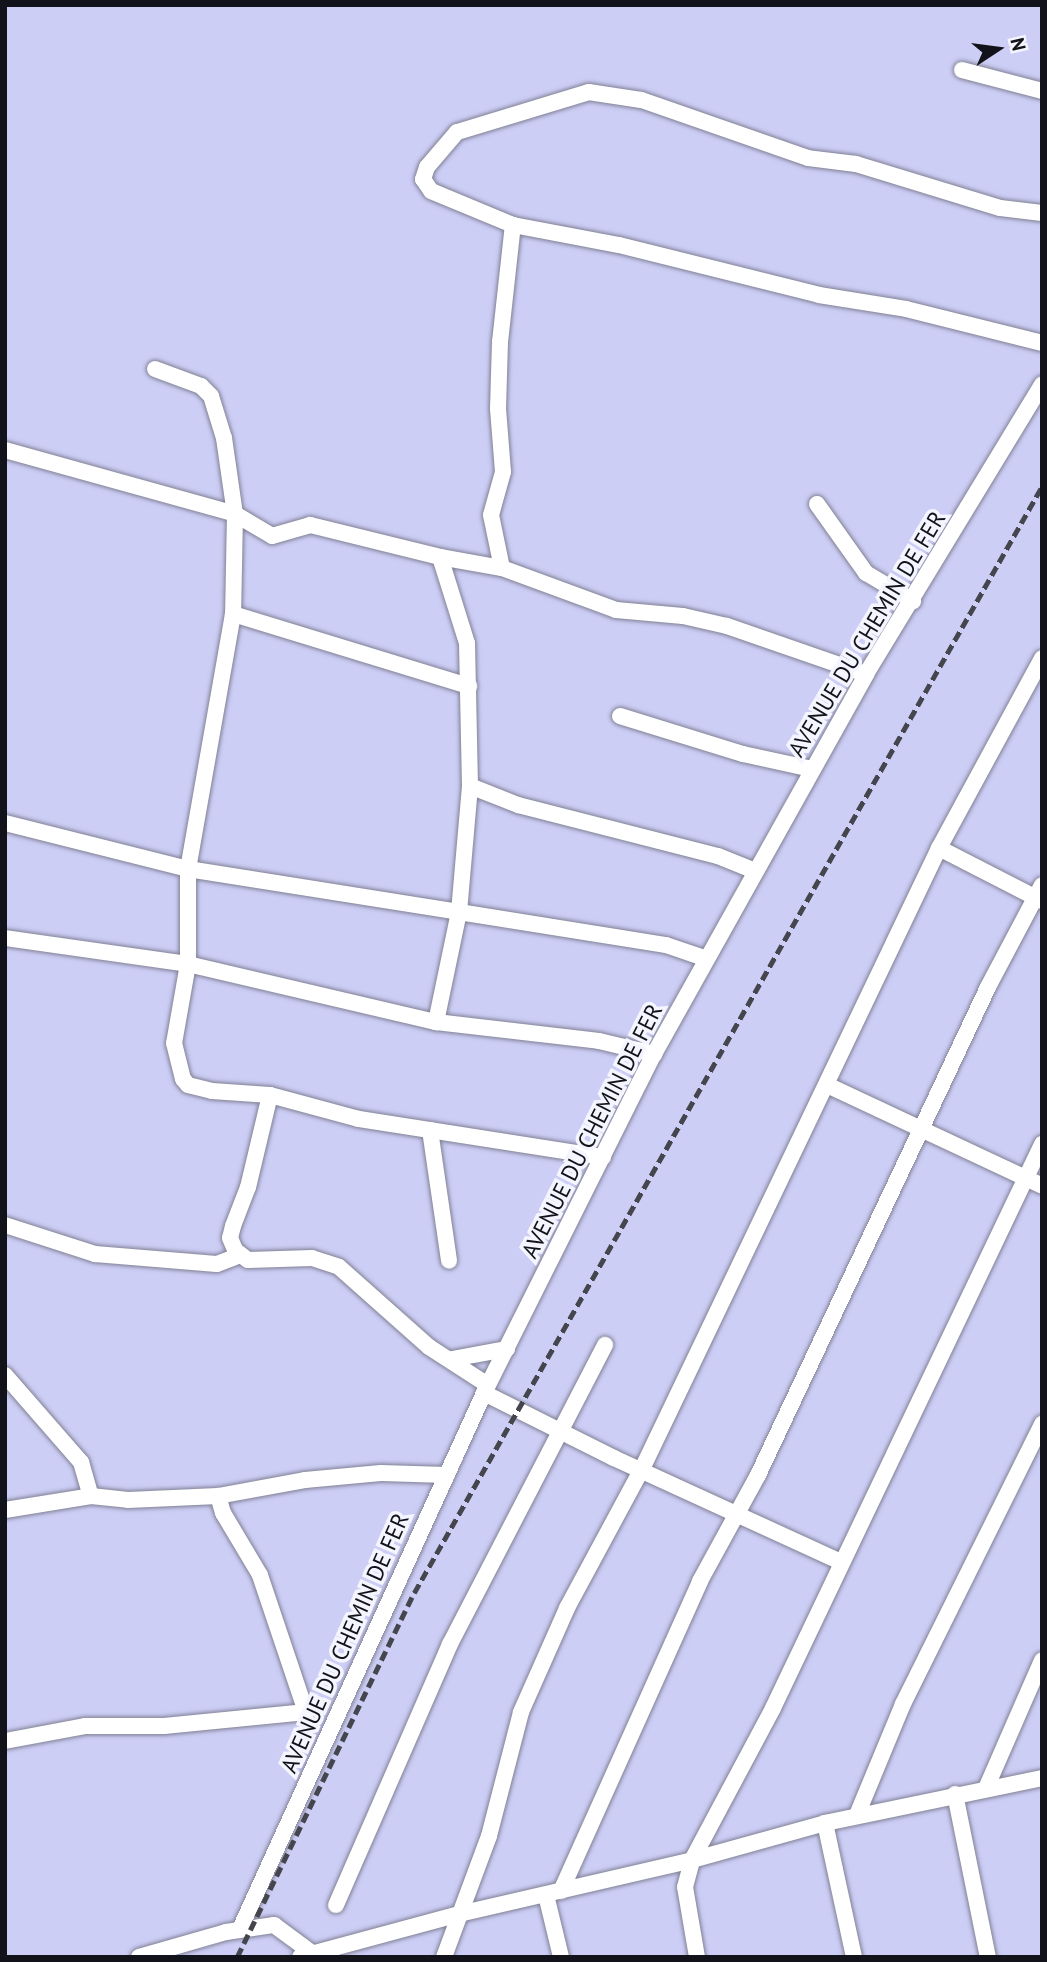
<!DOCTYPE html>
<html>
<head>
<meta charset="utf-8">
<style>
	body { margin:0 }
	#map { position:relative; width:1047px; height:1962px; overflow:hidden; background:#f4f5fe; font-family:"PT Sans",sans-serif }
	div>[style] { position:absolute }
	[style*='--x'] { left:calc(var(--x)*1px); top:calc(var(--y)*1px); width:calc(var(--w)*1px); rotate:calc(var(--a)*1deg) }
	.green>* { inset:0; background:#cdcef6; transform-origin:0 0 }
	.roads { filter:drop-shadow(0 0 2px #808195) drop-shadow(0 0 2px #808195) }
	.minor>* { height:16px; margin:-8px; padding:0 8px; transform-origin:8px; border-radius:8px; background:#fff }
	.rail>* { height:4.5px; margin-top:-2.25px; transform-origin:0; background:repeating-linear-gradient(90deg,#44454d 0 10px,transparent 0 15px) }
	span { translate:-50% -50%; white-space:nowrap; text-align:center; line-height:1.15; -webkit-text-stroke:7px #f4f5fe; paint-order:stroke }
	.street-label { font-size:23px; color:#12131a }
	.frame { position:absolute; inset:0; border:7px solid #12131a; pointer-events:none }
	.north { position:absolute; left:963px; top:14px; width:70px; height:70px; -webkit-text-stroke:5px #f4f5fe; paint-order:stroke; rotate:77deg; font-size:19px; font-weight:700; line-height:28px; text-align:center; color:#12131a }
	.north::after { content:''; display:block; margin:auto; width:24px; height:32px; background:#12131a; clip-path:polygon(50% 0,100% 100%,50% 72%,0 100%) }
</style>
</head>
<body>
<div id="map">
	<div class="green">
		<div style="left:5px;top:5px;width:1037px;height:1952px"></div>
	</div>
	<div class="roads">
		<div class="minor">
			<div style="--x:962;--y:70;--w:83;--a:14.7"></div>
			<div style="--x:1042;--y:213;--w:42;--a:-173.2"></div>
			<div style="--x:1000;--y:208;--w:151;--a:-163"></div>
			<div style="--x:856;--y:164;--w:48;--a:-172.9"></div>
			<div style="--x:808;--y:158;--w:177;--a:-160.8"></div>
			<div style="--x:641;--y:100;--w:53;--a:-171.3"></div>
			<div style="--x:589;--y:92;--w:138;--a:163.1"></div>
			<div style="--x:457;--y:132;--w:46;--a:130.6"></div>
			<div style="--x:427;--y:167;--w:13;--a:108"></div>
			<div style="--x:423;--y:179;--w:14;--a:56"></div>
			<div style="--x:431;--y:191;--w:89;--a:22.5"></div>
			<div style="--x:513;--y:225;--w:108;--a:10.7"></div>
			<div style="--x:619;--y:245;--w:206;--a:14"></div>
			<div style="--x:819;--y:295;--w:88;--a:9.1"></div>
			<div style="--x:906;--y:309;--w:140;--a:14"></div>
			<div style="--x:155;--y:369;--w:49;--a:20.3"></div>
			<div style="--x:201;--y:386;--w:14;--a:45"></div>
			<div style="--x:211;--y:396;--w:44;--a:72.8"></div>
			<div style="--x:224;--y:438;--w:77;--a:81.8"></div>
			<div style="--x:235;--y:514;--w:100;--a:91.1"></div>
			<div style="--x:233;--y:614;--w:259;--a:100"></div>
			<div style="--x:188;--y:869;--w:95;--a:90"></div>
			<div style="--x:188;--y:964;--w:80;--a:100"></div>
			<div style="--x:174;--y:1043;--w:37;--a:76"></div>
			<div style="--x:183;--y:1079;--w:8;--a:50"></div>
			<div style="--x:188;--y:1085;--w:25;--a:14"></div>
			<div style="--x:212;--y:1091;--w:58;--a:3.9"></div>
			<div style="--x:270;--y:1095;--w:92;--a:15.1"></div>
			<div style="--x:359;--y:1119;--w:247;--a:8.9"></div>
			<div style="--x:5;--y:450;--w:239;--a:15.5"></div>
			<div style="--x:235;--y:514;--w:43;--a:30.7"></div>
			<div style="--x:272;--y:536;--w:40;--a:-16"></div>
			<div style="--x:310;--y:525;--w:134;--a:13.8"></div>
			<div style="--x:440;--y:557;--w:90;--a:72.6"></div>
			<div style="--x:467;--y:643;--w:143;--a:88.8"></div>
			<div style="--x:470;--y:786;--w:52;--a:21.6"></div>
			<div style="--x:518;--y:805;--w:206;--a:14.3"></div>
			<div style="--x:718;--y:856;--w:40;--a:22"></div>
			<div style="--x:817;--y:504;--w:85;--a:54.6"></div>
			<div style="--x:866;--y:573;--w:55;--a:30.8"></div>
			<div style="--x:440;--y:557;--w:63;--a:10.1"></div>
			<div style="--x:502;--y:568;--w:121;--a:20.2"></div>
			<div style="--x:616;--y:610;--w:67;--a:5.1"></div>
			<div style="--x:683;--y:616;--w:45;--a:12.8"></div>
			<div style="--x:727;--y:626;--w:147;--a:19.1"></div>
			<div style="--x:502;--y:568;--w:54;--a:-101.7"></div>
			<div style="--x:491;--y:515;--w:45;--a:-74.4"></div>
			<div style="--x:503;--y:472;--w:63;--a:-94.5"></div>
			<div style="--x:498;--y:409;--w:67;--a:-88.3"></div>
			<div style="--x:500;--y:342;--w:118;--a:-83.7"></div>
			<div style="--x:233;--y:614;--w:247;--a:17"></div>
			<div style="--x:620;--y:716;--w:129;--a:17.2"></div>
			<div style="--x:743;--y:754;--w:71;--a:12.3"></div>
			<div style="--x:5;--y:823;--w:189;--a:14.1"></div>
			<div style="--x:188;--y:869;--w:274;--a:9"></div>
			<div style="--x:459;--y:912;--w:126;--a:-85"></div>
			<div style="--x:939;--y:848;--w:116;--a:27.2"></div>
			<div style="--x:5;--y:938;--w:185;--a:8.1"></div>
			<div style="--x:188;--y:964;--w:255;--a:13.2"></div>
			<div style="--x:436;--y:1022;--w:164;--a:6.6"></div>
			<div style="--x:599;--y:1041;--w:57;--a:13.3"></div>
			<div style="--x:436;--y:1022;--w:112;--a:-78.2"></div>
			<div style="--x:459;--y:912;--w:210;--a:9.1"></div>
			<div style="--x:666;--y:945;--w:43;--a:18.9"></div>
			<div style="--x:829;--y:1086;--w:235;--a:25.1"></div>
			<div style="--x:270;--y:1095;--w:95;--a:103.4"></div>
			<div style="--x:248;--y:1187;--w:42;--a:111"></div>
			<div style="--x:233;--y:1226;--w:12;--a:104"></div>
			<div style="--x:230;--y:1238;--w:13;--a:67"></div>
			<div style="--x:235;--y:1250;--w:16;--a:38"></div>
			<div style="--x:248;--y:1260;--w:64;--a:-1.8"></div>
			<div style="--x:312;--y:1258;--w:28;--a:18"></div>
			<div style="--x:339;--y:1267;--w:120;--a:41.6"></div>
			<div style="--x:429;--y:1347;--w:70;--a:32.8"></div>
			<div style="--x:430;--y:1130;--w:132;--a:81.7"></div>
			<div style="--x:5;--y:1225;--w:95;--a:17.9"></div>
			<div style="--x:95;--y:1254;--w:122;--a:4.7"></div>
			<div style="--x:217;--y:1264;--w:25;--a:-21"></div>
			<div style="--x:452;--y:1359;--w:56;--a:-10.3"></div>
			<div style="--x:5;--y:1375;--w:116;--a:48.9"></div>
			<div style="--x:81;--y:1462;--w:35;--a:74"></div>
			<div style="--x:484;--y:1393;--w:145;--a:26.6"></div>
			<div style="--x:614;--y:1458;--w:250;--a:24.6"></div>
			<div style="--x:5;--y:1510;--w:87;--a:-9.2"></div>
			<div style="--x:91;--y:1496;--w:37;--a:6"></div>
			<div style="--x:128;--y:1500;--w:90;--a:-2.5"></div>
			<div style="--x:218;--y:1496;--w:88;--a:-10.4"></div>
			<div style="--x:305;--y:1480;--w:76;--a:-5.3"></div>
			<div style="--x:381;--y:1473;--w:66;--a:1.7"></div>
			<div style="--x:5;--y:1741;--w:81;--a:-10.6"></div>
			<div style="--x:85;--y:1726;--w:79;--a:0"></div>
			<div style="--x:164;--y:1726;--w:143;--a:-5.6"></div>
			<div style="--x:306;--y:1712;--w:145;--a:-108.6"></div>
			<div style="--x:260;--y:1575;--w:72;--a:-120.8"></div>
			<div style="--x:223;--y:1513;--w:18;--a:-106"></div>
			<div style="--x:987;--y:1786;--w:137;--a:-66.4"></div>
			<div style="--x:955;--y:1794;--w:166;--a:78.6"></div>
			<div style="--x:857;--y:1815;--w:120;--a:-67.5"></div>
			<div style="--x:903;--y:1704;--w:313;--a:-63.6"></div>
			<div style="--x:825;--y:1823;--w:137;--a:77.8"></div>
			<div style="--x:561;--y:1891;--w:340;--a:-65.8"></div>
			<div style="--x:700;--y:1581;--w:121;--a:-61.3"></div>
			<div style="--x:758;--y:1475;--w:539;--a:-64.76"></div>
			<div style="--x:988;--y:987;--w:115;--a:-62.1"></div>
			<div style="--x:546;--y:1895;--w:64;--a:76.4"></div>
			<div style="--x:336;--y:1905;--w:285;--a:-66.4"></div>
			<div style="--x:450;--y:1644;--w:337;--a:-62.6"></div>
			<div style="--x:240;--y:1929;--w:589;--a:-65.52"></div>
			<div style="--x:484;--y:1393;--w:379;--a:-63.4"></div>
			<div style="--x:654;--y:1054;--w:435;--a:-60.8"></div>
			<div style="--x:866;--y:674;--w:339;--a:-58.7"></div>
			<div style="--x:139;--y:1957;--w:91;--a:-16"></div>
			<div style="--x:226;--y:1932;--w:49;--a:-8.3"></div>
			<div style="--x:274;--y:1925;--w:47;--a:36.4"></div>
			<div style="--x:300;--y:1957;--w:165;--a:-15.1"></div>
			<div style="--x:459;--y:1914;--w:239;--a:-13"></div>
			<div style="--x:692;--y:1860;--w:138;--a:-15.5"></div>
			<div style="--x:825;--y:1823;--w:222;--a:-11.7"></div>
			<div style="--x:444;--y:1957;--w:129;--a:-69.6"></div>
			<div style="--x:489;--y:1836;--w:128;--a:-75.5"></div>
			<div style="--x:521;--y:1712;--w:114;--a:-66.1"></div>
			<div style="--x:567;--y:1608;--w:158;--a:-61.7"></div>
			<div style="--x:642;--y:1469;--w:688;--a:-64.44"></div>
			<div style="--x:939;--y:848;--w:216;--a:-61.5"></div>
			<div style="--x:697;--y:1957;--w:71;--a:-99.7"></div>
			<div style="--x:685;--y:1887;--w:28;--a:-75"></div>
			<div style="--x:692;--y:1860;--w:172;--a:-61.9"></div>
			<div style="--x:773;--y:1708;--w:625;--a:-64.5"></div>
		</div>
	</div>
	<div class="rail">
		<div style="--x:237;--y:1957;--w:405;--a:-64.1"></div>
		<div style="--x:414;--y:1593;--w:1273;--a:-60.43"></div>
	</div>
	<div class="street-label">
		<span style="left:867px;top:634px;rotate:-59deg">AVENUE DU CHEMIN DE FER</span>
		<span style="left:592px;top:1131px;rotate:-63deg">AVENUE DU CHEMIN DE FER</span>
		<span style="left:345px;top:1643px;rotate:-66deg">AVENUE DU CHEMIN DE FER</span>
	</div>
	<div class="frame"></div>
	<div class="north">N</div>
</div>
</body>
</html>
